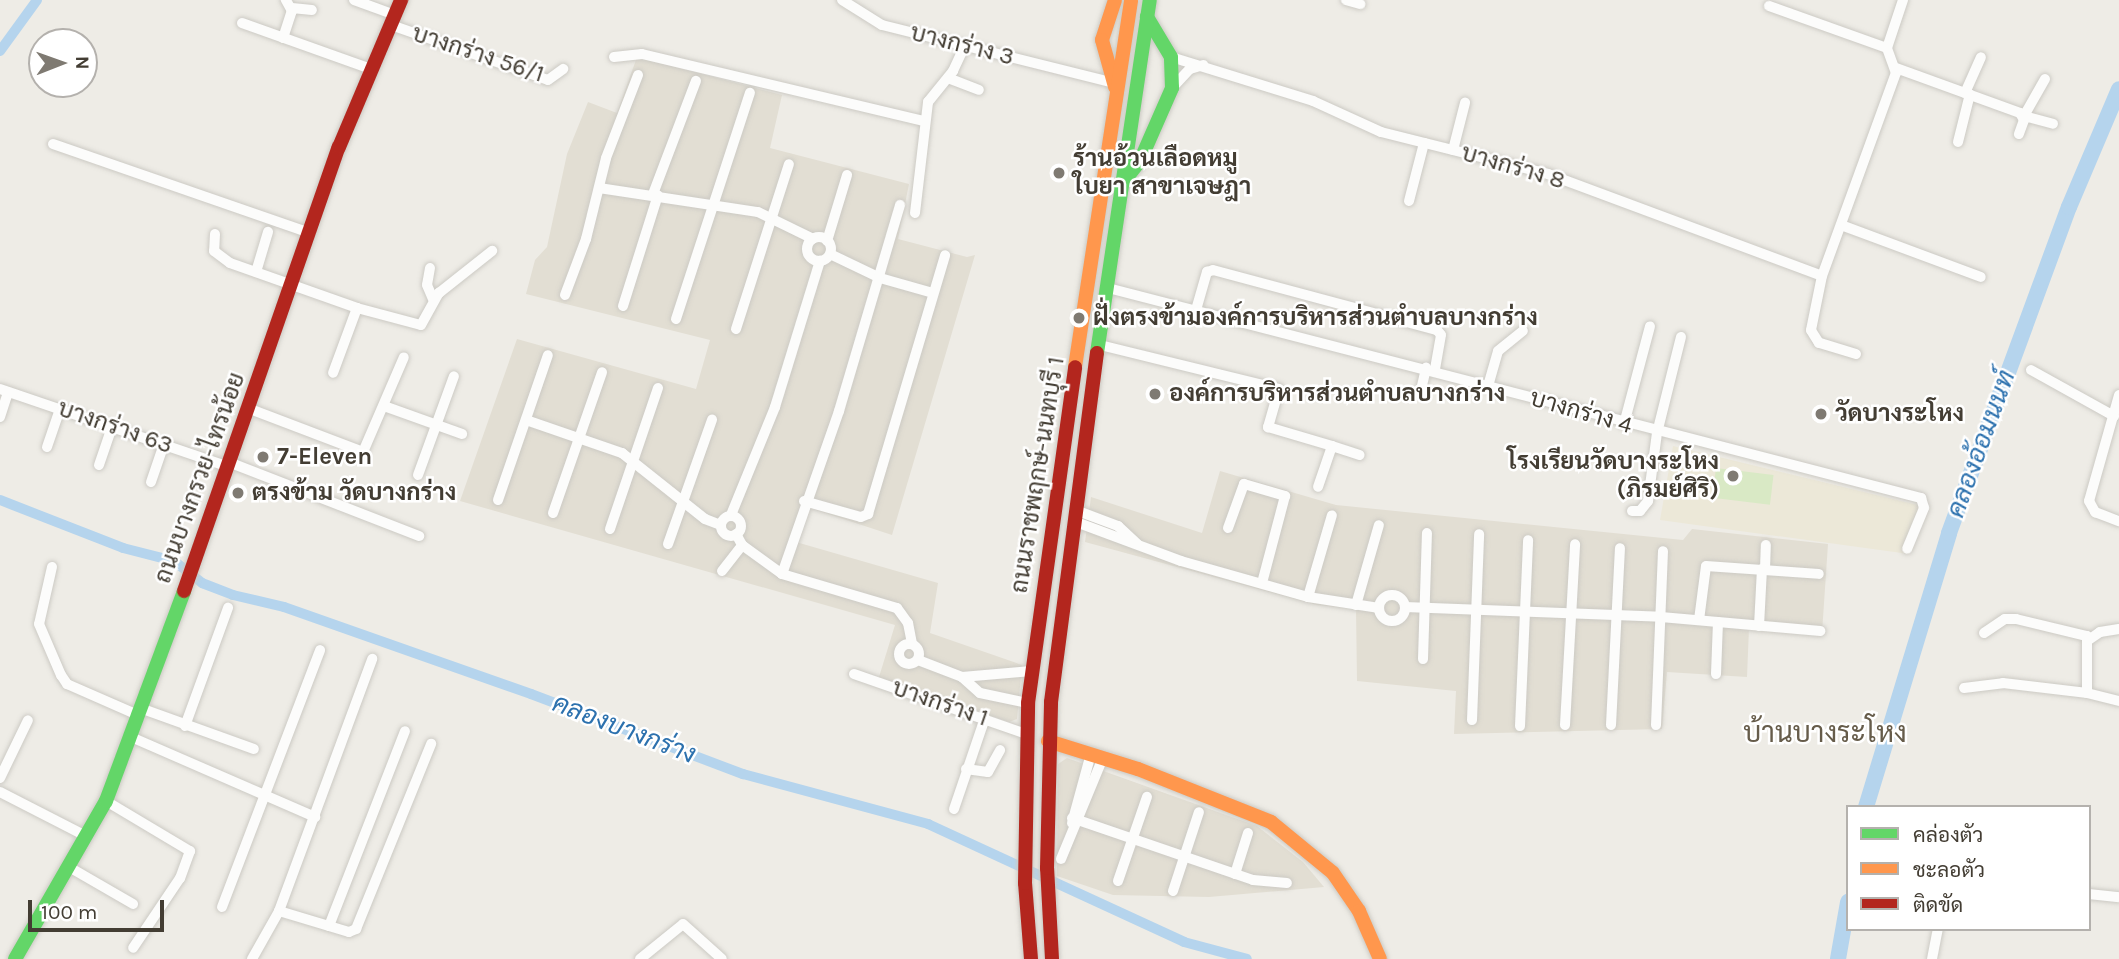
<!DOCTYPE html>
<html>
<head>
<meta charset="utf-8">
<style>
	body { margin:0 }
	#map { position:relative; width:2119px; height:959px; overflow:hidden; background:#eeece6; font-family:Karla,Sarabun,sans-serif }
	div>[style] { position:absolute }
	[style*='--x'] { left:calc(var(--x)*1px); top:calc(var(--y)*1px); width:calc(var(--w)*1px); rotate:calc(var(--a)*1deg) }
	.residential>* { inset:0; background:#e2ded3 }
	.education>* { inset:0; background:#ece8d8 }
	.green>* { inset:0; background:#d9e9c5; transform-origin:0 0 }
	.canal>* { height:10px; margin:-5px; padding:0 5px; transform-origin:5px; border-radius:5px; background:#b5d4ed }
	.river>* { height:16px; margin:-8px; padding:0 8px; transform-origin:8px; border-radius:8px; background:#b5d4ed }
	.roads { filter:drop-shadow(0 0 2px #cccac4) drop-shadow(0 0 2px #cccac4) }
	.street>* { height:10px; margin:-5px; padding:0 5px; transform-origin:5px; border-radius:5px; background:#fcfcfb }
	.street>.ring { margin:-5px; padding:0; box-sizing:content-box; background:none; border:10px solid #fcfcfb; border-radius:50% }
	.fast>* { height:14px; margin:-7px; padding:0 7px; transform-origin:7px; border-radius:7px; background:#63d668 }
	.slow>* { height:14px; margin:-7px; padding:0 7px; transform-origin:7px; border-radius:7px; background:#ff974d }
	.jam>* { height:14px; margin:-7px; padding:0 7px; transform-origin:7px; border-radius:7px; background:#b3261e }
	.dots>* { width:19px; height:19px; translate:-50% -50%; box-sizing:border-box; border:4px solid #fff; border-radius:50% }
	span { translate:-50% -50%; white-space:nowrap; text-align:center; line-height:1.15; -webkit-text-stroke:5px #fff; paint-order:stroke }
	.street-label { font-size:24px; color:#433d33 }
	.poi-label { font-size:24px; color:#433d33; font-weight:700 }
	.left { translate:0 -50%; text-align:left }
	.right { translate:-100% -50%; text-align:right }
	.water-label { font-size:26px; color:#2c71ae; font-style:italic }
	.quarter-label { font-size:28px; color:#665c4a }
	.legend { position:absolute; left:1846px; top:805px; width:245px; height:126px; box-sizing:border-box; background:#fff; border:2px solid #b4b1ad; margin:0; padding:9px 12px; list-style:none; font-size:21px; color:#433d33 }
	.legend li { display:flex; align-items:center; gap:14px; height:35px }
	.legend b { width:35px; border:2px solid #b4b1ad }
	.north { position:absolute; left:28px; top:28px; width:70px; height:70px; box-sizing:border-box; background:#fff; border:2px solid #b4b1ad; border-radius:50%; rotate:89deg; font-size:19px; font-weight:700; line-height:28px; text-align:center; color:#433d33 }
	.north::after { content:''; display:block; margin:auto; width:24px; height:32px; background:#7f7a72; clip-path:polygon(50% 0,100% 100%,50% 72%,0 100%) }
	.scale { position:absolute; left:28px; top:900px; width:136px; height:32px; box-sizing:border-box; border:4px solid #433d33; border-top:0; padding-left:9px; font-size:21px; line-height:24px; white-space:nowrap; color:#433d33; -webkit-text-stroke:5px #fff; paint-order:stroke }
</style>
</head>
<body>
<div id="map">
	<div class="residential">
		<div style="clip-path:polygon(637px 57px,782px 95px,770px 148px,909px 184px,898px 239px,967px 257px,975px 255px,892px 535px,807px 507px,796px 542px,938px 583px,930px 633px,1022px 665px,1017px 719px,1009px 722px,879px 677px,895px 625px,460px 501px,517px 339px,696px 389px,710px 340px,526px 294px,535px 260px,547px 247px,567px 154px,588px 102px,617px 113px)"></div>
		<div style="clip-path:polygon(1220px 471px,1336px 505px,1683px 540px,1692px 529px,1828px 544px,1822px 633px,1749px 628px,1747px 677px,1667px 672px,1662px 729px,1454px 734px,1456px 691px,1357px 681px,1356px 609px,1317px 605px,1085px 542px,1091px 497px,1202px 533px)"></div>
		<div style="clip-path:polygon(1067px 758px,1257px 826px,1303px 862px,1324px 887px,1209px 897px,1113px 895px,1057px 876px,1058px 764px)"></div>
	</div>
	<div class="education">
		<div style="clip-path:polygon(1673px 446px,1922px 506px,1909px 554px,1660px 520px)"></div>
	</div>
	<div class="green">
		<div style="left:1716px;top:468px;width:58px;height:30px;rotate:7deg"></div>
	</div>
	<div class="canal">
		<div style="--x:0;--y:51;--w:63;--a:-54"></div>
		<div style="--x:0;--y:500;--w:132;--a:21.3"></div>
		<div style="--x:123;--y:548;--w:53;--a:14.3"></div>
		<div style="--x:174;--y:561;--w:36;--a:38"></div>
		<div style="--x:202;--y:583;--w:33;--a:21"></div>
		<div style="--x:233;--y:595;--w:52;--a:13.2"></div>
		<div style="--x:284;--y:607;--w:262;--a:19.4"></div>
		<div style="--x:531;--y:694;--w:227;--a:20.7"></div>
		<div style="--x:743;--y:774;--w:192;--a:15.1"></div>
		<div style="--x:928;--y:824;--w:282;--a:24.7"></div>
		<div style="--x:1184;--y:942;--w:65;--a:15.1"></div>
	</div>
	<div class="river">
		<div style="--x:1866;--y:807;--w:286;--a:-73.1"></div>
		<div style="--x:1949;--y:533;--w:347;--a:-69.8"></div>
		<div style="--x:2069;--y:207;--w:128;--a:-67"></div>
		<div style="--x:1838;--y:959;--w:58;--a:-80"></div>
	</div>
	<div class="roads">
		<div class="street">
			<div style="--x:354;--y:0;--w:44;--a:20.1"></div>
			<div style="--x:842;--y:0;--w:47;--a:32"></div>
			<div style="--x:882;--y:25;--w:239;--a:14"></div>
			<div style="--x:1346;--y:0;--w:15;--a:16"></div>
			<div style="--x:1769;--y:6;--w:125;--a:19.6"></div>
			<div style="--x:292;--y:8;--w:20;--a:6"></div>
			<div style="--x:242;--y:23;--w:137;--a:19.6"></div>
			<div style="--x:391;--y:25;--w:166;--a:19.3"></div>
			<div style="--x:548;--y:80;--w:19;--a:-36"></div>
			<div style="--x:283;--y:38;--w:28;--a:-72"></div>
			<div style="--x:292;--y:11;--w:13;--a:-119"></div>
			<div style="--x:614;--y:57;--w:28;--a:-6"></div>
			<div style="--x:642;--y:54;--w:289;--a:13.4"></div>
			<div style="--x:1171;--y:57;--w:149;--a:17.2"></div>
			<div style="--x:1313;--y:101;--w:75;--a:24.5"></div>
			<div style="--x:1381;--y:132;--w:172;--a:14.1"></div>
			<div style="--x:1548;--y:174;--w:292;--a:20.4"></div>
			<div style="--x:1896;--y:68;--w:132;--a:19.9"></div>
			<div style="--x:2020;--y:113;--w:8;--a:60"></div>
			<div style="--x:2024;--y:120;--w:15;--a:110"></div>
			<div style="--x:948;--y:78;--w:33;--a:21"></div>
			<div style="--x:2045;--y:79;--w:43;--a:119.6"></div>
			<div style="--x:2024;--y:116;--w:30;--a:15"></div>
			<div style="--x:1172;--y:88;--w:26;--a:-47"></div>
			<div style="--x:1190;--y:69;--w:14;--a:-17"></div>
			<div style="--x:1965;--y:93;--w:39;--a:-66"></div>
			<div style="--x:1958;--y:142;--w:49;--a:-76"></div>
			<div style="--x:53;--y:144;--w:272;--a:19.1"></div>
			<div style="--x:1453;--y:150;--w:49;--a:-75.7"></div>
			<div style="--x:599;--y:188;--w:161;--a:8.6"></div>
			<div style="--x:758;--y:212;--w:61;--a:26.1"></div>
			<div style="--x:653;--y:194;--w:121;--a:-69.2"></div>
			<div style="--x:1409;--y:201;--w:60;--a:-75.5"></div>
			<div style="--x:915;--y:213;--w:112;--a:-83.3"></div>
			<div style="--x:928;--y:102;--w:40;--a:-51"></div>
			<div style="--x:953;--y:71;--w:29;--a:-65"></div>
			<div style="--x:1841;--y:225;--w:149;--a:20.4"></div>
			<div style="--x:215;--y:234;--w:17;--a:93"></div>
			<div style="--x:214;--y:251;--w:20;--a:37"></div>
			<div style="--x:230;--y:263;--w:135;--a:19.5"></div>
			<div style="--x:357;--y:308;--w:69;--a:110.3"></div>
			<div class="ring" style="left:807px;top:237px;width:14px;height:14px"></div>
			<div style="--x:827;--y:241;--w:69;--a:-73.1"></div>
			<div style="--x:830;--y:254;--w:55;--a:25.6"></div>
			<div style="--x:880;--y:278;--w:55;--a:15.8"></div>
			<div style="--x:430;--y:268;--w:17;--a:100"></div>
			<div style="--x:427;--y:285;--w:15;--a:67"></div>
			<div style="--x:256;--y:272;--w:42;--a:-73.3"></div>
			<div style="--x:1108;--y:288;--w:840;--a:14.48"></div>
			<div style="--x:1921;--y:498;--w:10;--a:73"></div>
			<div style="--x:1924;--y:508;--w:44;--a:112.5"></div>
			<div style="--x:565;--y:295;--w:60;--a:-69.4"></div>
			<div style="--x:586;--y:239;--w:83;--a:-76.1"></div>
			<div style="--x:606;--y:158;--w:89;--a:-68.9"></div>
			<div style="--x:623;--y:306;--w:116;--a:-72.5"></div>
			<div style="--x:357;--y:308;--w:66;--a:14.9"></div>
			<div style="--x:421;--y:325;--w:37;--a:-61"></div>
			<div style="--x:439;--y:293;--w:68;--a:-38.4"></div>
			<div style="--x:1196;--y:310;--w:40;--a:-74"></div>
			<div style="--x:1207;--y:272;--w:6;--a:-18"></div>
			<div style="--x:1213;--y:270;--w:232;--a:15"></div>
			<div style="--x:1437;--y:330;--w:6;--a:51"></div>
			<div style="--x:1441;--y:335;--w:36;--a:100"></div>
			<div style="--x:676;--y:319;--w:238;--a:-71.9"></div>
			<div style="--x:736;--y:329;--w:173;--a:-72.2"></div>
			<div style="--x:1100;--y:345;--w:184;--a:13.8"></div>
			<div style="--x:1279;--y:389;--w:40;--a:106"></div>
			<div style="--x:1268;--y:427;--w:67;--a:16.5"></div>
			<div style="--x:1332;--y:446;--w:43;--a:108.9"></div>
			<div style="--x:1856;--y:354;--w:39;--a:-163"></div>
			<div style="--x:1819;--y:343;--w:15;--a:-122"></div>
			<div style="--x:1811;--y:330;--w:55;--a:-78.5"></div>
			<div style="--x:1822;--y:276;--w:216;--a:-70"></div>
			<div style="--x:1896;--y:73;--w:27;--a:-110"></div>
			<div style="--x:1887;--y:48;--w:51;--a:-71.6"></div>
			<div style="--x:2031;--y:370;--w:95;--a:29"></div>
			<div style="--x:1488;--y:386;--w:36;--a:-74"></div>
			<div style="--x:1498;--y:351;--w:32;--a:-39"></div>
			<div style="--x:0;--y:389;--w:242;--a:18.8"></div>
			<div style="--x:1421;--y:390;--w:23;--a:-77"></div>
			<div style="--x:2119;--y:395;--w:110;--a:105.8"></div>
			<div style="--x:2089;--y:501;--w:13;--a:61"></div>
			<div style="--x:2095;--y:512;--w:26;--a:21"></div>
			<div style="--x:384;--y:406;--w:83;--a:19.7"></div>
			<div style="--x:250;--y:409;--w:121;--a:20.8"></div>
			<div style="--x:363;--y:452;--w:103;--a:-66.7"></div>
			<div style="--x:0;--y:417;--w:26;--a:-72"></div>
			<div style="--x:526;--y:420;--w:102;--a:19"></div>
			<div style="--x:622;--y:453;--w:106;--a:38.5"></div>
			<div style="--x:705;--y:519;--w:17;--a:21"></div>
			<div style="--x:1624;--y:424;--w:101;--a:-75.1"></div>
			<div style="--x:1332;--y:446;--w:29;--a:18"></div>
			<div style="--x:47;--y:447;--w:40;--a:-71.1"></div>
			<div style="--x:231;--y:463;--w:202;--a:21.2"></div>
			<div style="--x:99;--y:465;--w:40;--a:-71.1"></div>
			<div style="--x:418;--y:475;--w:105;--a:-70"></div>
			<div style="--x:151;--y:482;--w:40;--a:-71.1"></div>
			<div style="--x:498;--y:500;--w:153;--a:-71"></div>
			<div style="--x:804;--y:501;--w:59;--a:15.7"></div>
			<div style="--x:861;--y:517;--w:8;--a:-23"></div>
			<div style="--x:868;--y:514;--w:270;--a:-73.4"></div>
			<div style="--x:1078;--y:511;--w:43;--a:20.6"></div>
			<div style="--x:1118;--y:526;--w:26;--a:43"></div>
			<div style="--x:1632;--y:511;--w:8;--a:0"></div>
			<div style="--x:1640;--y:511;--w:13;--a:-51"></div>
			<div style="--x:1648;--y:501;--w:69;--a:-82.5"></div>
			<div style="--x:1657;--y:433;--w:99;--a:-76"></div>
			<div style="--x:553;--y:513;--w:149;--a:-70.8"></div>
			<div style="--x:731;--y:515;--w:117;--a:-67.8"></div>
			<div style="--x:775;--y:407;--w:153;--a:-72.9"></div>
			<div class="ring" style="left:721px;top:516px;width:10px;height:10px"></div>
			<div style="--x:1076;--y:522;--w:112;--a:20.4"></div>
			<div style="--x:1181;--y:561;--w:132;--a:15.8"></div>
			<div style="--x:1308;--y:597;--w:72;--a:8.8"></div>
			<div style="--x:1228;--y:528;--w:47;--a:-70"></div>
			<div style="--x:1244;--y:484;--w:43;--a:16.3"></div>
			<div style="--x:1285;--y:496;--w:90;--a:104.8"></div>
			<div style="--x:610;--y:529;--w:149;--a:-71.2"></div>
			<div style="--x:736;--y:534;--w:13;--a:61"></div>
			<div style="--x:742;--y:545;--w:49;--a:35.9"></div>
			<div style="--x:782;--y:574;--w:120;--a:16.5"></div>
			<div style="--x:897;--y:608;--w:19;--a:54"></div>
			<div style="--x:908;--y:623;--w:21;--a:79"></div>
			<div style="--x:668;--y:544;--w:132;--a:-70.5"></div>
			<div style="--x:52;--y:567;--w:58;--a:102.8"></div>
			<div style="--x:39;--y:624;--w:56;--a:66.7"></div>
			<div style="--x:61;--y:675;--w:11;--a:56"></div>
			<div style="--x:67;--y:684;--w:77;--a:23.6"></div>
			<div style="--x:1765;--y:569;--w:24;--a:-88"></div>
			<div style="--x:722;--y:571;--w:33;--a:-52"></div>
			<div style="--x:782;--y:574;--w:173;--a:-70.7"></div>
			<div style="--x:839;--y:411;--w:215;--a:-73.5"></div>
			<div class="ring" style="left:1379px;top:595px;width:16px;height:16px"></div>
			<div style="--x:1308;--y:597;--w:85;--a:-73.7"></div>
			<div style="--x:1356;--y:605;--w:83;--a:-74"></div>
			<div style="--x:1405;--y:607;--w:256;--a:2.2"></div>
			<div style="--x:1661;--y:617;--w:160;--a:5"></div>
			<div style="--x:1699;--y:620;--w:54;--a:-82.6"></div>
			<div style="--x:1706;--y:566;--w:113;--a:4"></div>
			<div style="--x:1759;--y:626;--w:57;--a:-87"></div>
			<div style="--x:1984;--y:633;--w:25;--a:-34"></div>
			<div style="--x:2005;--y:619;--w:11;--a:0"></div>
			<div style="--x:2016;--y:619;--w:73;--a:13.5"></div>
			<div style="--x:2087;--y:636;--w:57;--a:90"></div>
			<div style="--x:2087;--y:693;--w:33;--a:14"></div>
			<div style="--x:2090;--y:639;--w:12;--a:-35"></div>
			<div style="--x:2100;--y:632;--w:19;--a:-9"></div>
			<div class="ring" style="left:899px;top:644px;width:10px;height:10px"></div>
			<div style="--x:1423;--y:659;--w:126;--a:-88.2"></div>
			<div style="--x:918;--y:660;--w:47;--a:21.1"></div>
			<div style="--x:962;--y:677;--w:70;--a:-4.9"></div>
			<div style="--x:854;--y:674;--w:182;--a:19.2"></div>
			<div style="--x:1716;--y:674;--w:52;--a:-87.8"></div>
			<div style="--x:962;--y:677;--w:24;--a:42"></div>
			<div style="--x:980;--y:693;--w:49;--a:11.8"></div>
			<div style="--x:1964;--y:688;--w:39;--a:-7"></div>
			<div style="--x:2003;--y:683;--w:85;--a:6.8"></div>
			<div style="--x:140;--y:708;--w:121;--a:19.8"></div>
			<div style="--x:1472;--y:720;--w:186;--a:-87.8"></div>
			<div style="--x:1565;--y:725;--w:181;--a:-86.8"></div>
			<div style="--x:1611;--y:725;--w:177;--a:-87.1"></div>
			<div style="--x:1656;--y:725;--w:174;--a:-87.7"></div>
			<div style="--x:185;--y:726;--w:126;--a:-70"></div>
			<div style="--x:1520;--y:726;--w:186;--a:-87.5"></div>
			<div style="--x:131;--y:737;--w:201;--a:23.5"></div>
			<div style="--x:966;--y:769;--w:22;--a:8"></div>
			<div style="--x:988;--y:772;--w:25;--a:-61"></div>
			<div style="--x:0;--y:778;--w:64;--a:-64.2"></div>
			<div style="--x:0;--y:792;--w:97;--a:27.1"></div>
			<div style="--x:106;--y:801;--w:98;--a:30.8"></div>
			<div style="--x:190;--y:851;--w:29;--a:110"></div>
			<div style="--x:180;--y:878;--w:84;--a:123.9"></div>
			<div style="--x:954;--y:809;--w:96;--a:-71.2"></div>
			<div style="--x:1072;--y:818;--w:191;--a:18.9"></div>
			<div style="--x:1253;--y:880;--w:34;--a:5"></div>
			<div style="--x:1072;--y:823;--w:68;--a:-74.7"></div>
			<div style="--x:1061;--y:859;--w:107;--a:-67.5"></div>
			<div style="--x:69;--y:867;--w:74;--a:30"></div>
			<div style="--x:1235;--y:874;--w:43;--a:-72.4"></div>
			<div style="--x:1118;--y:881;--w:89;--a:-71"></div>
			<div style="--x:1173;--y:891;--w:83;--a:-71.8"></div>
			<div style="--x:2089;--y:894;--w:30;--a:6"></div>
			<div style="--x:222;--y:907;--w:275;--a:-69.1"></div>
			<div style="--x:279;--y:911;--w:73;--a:16.7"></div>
			<div style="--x:349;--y:932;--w:8;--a:-23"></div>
			<div style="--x:356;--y:929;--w:200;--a:-67.9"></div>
			<div style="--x:329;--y:926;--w:209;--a:-68.7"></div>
			<div style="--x:252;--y:959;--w:55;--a:-60.6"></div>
			<div style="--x:279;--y:911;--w:269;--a:-69.7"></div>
			<div style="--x:640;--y:959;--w:55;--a:-39.1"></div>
			<div style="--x:683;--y:924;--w:52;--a:41.9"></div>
			<div style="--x:1932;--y:959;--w:31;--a:-79"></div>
		</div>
		<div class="fast">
			<div style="--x:1121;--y:185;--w:31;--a:-52"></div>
			<div style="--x:1140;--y:161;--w:80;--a:-66.3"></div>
			<div style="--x:1172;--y:88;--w:31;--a:-92"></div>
			<div style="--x:1171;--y:57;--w:47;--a:-121"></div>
			<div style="--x:1097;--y:353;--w:357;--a:-81.5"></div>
			<div style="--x:15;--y:959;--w:182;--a:-60.1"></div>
			<div style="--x:106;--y:801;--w:224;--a:-69.6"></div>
		</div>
		<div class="slow">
			<div style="--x:1115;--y:0;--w:42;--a:108"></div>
			<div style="--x:1102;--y:40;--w:49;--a:74.5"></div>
			<div style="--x:1075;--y:367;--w:371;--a:-81.3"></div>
			<div style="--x:1048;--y:741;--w:94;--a:17.3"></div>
			<div style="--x:1138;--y:769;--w:143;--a:21.7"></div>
			<div style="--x:1271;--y:822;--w:80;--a:39.4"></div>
			<div style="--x:1333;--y:873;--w:46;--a:55.6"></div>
			<div style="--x:1359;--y:911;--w:52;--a:66.4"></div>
		</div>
		<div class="jam">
			<div style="--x:184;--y:591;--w:470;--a:-70.8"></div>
			<div style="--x:339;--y:147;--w:160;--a:-67.1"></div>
			<div style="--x:1031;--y:959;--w:76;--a:-94.5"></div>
			<div style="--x:1025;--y:883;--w:180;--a:-89"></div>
			<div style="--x:1028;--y:703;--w:339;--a:-82"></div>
			<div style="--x:1052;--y:959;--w:91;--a:-93.1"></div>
			<div style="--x:1047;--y:868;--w:166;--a:-88.6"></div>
			<div style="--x:1051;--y:702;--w:352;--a:-82.5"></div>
		</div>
	</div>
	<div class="dots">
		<div style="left:1059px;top:173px;background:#7f7a72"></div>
		<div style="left:1079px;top:318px;background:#7f7a72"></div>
		<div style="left:1155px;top:394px;background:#7f7a72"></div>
		<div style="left:1821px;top:414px;background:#7f7a72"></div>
		<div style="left:263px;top:457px;background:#7f7a72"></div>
		<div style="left:1733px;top:476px;background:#7f7a72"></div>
		<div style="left:238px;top:493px;background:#7f7a72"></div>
	</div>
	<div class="street-label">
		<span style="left:962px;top:45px;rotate:14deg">บางกร่าง 3</span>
		<span style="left:478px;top:54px;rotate:18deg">บางกร่าง 56/1</span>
		<span style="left:1513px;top:167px;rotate:16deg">บางกร่าง 8</span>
		<span style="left:1581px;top:412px;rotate:16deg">บางกร่าง 4</span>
		<span style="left:115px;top:427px;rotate:19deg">บางกร่าง 63</span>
		<span style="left:1038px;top:475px;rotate:-81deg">ถนนราชพฤกษ์-นนทบุรี 1</span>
		<span style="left:200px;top:478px;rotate:-70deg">ถนนบางกรวย-ไทรน้อย</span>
		<span style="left:940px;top:703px;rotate:19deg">บางกร่าง 1</span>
	</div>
	<div class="poi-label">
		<span class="left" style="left:1073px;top:173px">ร้านอ้วนเลือดหมู<br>ใบยา สาขาเจษฎา</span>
		<span class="left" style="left:1093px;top:318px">ฝั่งตรงข้ามองค์การบริหารส่วนตำบลบางกร่าง</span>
		<span class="left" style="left:1169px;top:394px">องค์การบริหารส่วนตำบลบางกร่าง</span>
		<span class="left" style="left:1835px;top:414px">วัดบางระโหง</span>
		<span class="left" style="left:277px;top:457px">7-Eleven</span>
		<span class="right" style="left:1719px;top:476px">โรงเรียนวัดบางระโหง<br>(ภิรมย์ศิริ)</span>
		<span class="left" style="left:252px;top:493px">ตรงข้าม วัดบางกร่าง</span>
	</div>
	<div class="water-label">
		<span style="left:1981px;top:444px;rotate:-70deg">คลองอ้อมนนท์</span>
		<span style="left:624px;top:729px;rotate:21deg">คลองบางกร่าง</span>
	</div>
	<div class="quarter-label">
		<span style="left:1825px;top:733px">บ้านบางระโหง</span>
	</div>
	<ul class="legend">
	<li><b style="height:9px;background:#63d668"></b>คล่องตัว</li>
	<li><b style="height:9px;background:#ff974d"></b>ชะลอตัว</li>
	<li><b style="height:9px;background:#b3261e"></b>ติดขัด</li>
	</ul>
	<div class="north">N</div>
	<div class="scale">100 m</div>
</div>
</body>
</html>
